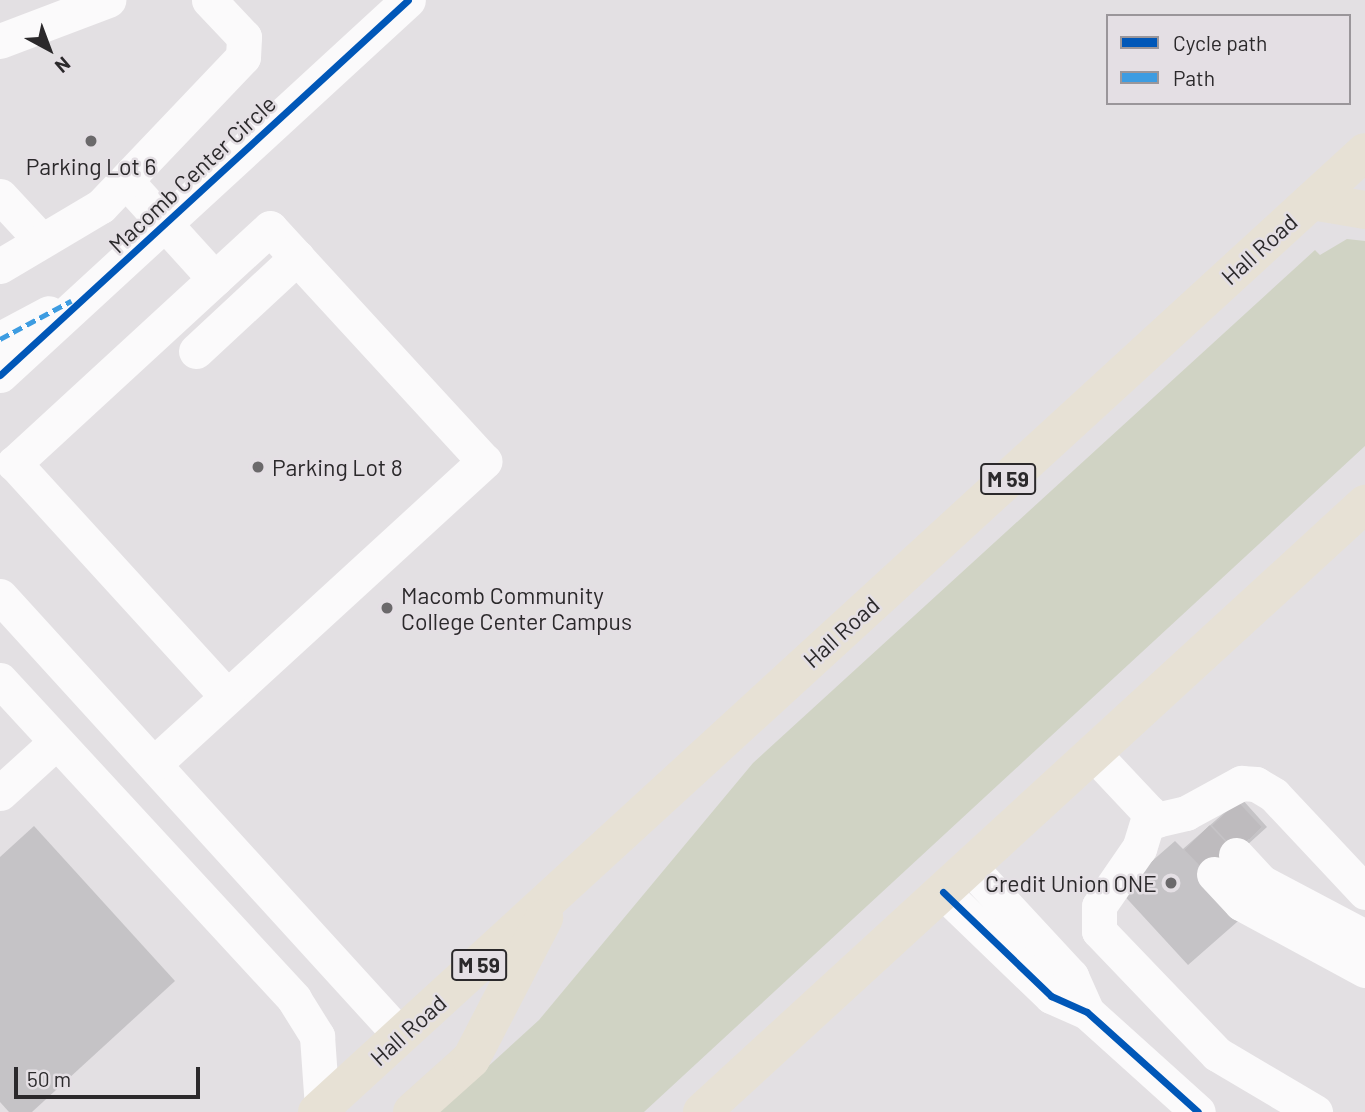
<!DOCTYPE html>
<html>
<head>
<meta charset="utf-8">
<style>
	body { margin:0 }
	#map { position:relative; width:1365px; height:1112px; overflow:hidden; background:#e3e0e3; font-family:Barlow,sans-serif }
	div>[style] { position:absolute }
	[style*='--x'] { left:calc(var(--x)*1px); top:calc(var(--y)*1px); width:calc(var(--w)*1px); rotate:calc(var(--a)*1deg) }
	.green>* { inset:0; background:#d0d3c4 }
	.building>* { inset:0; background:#c5c3c6 }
	.minor-tunnel>* { height:35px; margin-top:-17.5px; transform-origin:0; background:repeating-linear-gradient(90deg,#bebbbe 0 35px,transparent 0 53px) }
	.minor>* { height:35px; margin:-17.5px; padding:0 17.5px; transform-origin:17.5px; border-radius:17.5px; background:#fbfafb }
	.highway>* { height:38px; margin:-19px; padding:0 19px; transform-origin:19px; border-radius:19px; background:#e7e1d5 }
	.quiet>* { height:5px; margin-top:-2.5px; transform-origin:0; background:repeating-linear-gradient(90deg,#3d9ce1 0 10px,transparent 0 15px) }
	.cycleway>* { height:7px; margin:-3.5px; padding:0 3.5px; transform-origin:3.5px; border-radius:3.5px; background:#0057b8 }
	.dots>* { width:19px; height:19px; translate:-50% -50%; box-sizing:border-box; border:4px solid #e4dfe4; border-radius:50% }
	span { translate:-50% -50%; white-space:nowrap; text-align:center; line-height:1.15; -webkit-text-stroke:5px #e4dfe4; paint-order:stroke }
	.shield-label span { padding:2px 5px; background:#e4dfe4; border:2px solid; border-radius:5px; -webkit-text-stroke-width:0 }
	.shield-label { font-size:21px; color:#2b292b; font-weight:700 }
	.poi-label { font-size:23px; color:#2b292b }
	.left { translate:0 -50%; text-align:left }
	.right { translate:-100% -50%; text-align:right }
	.street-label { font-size:23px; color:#2b292b }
	.legend { position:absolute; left:1106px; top:14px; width:245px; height:91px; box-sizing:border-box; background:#e4dfe4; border:2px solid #9a969a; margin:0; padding:9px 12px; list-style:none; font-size:21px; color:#2b292b }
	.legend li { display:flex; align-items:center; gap:14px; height:35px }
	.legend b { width:35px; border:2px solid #9a969a }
	.north { position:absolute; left:14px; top:14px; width:70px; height:70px; -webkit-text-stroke:5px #e4dfe4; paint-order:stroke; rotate:139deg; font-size:19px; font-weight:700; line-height:28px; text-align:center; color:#2b292b }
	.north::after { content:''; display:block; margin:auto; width:24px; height:32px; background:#2b292b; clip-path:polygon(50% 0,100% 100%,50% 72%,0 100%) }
	.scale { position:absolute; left:14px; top:1067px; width:186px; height:32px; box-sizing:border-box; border:4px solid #2b292b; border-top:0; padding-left:9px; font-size:21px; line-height:24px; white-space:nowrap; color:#2b292b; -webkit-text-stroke:5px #e4dfe4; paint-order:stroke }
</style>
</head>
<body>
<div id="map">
	<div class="green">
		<div style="clip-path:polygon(1347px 239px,1365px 241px,1365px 446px,644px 1112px,438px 1112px,539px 1020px,753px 763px,1315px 250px,1320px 255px)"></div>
	</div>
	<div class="building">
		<div style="clip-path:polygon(1241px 798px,1267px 827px,1236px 855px,1245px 915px,1188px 965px,1119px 890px,1175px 841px,1183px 849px)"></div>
		<div style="clip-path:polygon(34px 826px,175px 981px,32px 1112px,9px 1112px,0 1102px,0 857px)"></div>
	</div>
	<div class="minor-tunnel">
		<div style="--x:1225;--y:813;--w:38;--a:47"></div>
		<div style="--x:1197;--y:837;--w:39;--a:46"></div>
	</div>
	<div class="minor">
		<div style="--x:0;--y:41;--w:116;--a:-20.8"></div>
		<div style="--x:126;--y:181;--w:132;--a:47.8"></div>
		<div style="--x:0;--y:196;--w:60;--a:47"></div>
		<div style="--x:0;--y:266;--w:117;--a:-30.7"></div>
		<div style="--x:101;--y:206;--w:206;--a:-46.4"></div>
		<div style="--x:243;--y:57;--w:20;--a:-87"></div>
		<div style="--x:244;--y:37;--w:51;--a:-133.4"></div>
		<div style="--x:0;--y:339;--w:55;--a:-28"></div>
		<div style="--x:196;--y:351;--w:138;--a:-42.9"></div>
		<div style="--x:0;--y:375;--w:554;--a:-42.59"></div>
		<div style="--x:0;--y:596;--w:595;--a:47.66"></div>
		<div style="--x:0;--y:680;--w:434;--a:47.3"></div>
		<div style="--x:294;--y:999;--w:44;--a:58.1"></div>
		<div style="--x:317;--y:1036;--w:72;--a:86"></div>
		<div style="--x:1094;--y:754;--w:91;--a:46.8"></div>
		<div style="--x:1156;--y:820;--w:31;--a:-13"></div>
		<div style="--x:1186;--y:813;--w:63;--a:-28.6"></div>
		<div style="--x:1241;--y:783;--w:15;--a:4"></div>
		<div style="--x:1256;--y:784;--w:21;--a:31"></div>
		<div style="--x:1274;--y:795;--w:133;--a:46.8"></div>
		<div style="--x:155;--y:763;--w:447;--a:-42.5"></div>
		<div style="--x:484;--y:461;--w:316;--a:-132.6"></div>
		<div style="--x:270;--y:228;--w:348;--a:137.4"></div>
		<div style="--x:14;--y:463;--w:316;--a:47.6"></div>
		<div style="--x:0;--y:793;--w:76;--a:-42.3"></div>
		<div style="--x:1150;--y:813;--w:37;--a:107"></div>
		<div style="--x:1139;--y:848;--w:70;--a:124.6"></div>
		<div style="--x:1099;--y:906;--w:25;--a:90"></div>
		<div style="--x:1099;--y:931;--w:170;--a:46.2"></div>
		<div style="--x:1217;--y:1054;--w:114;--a:30.6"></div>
		<div style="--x:1236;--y:855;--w:37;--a:47"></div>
		<div style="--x:1261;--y:882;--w:118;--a:27.9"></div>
		<div style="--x:970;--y:867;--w:149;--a:47.2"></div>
		<div style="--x:1071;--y:976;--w:39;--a:66"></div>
		<div style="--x:1214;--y:874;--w:40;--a:47"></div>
		<div style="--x:1241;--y:903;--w:141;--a:28.4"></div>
		<div style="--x:943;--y:892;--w:150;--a:43.9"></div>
		<div style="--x:1051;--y:996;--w:39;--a:24"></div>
		<div style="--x:1087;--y:1012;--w:149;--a:42"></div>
	</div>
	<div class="highway">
		<div style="--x:1312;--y:201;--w:54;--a:9.6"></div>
		<div style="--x:317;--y:1112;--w:1421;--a:-42.49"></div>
		<div style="--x:412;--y:1112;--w:79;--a:-41.9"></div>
		<div style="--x:471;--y:1059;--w:159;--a:-62.6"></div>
		<div style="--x:702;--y:1112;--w:900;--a:-42.52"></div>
	</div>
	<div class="quiet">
		<div style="--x:0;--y:339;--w:81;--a:-28.2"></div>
	</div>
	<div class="cycleway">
		<div style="--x:0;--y:375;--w:554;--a:-42.59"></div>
		<div style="--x:943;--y:892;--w:150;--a:43.9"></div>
		<div style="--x:1051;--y:996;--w:39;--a:24"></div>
		<div style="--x:1087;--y:1012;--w:149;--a:42"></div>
	</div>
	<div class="dots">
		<div style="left:91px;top:141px;background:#6b696b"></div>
		<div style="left:258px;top:467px;background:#6b696b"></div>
		<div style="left:387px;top:608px;background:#6b696b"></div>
		<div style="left:1171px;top:883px;background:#6b696b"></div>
	</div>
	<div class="shield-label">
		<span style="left:1008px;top:479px">M 59</span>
		<span style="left:479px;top:965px">M 59</span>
	</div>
	<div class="poi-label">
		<span style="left:91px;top:166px">Parking Lot 6</span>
		<span class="left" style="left:272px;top:467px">Parking Lot 8</span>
		<span class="left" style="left:401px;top:608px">Macomb Community<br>College Center Campus</span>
		<span class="right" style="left:1157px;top:883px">Credit Union ONE</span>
	</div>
	<div class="street-label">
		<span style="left:192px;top:174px;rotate:-43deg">Macomb Center Circle</span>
		<span style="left:1259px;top:249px;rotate:-42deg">Hall Road</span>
		<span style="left:841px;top:632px;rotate:-42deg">Hall Road</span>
		<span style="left:408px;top:1030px;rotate:-42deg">Hall Road</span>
	</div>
	<ul class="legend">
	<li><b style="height:9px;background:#0057b8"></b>Cycle path</li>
	<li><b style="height:9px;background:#3d9ce1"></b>Path</li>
	</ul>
	<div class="north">N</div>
	<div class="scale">50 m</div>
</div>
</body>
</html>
